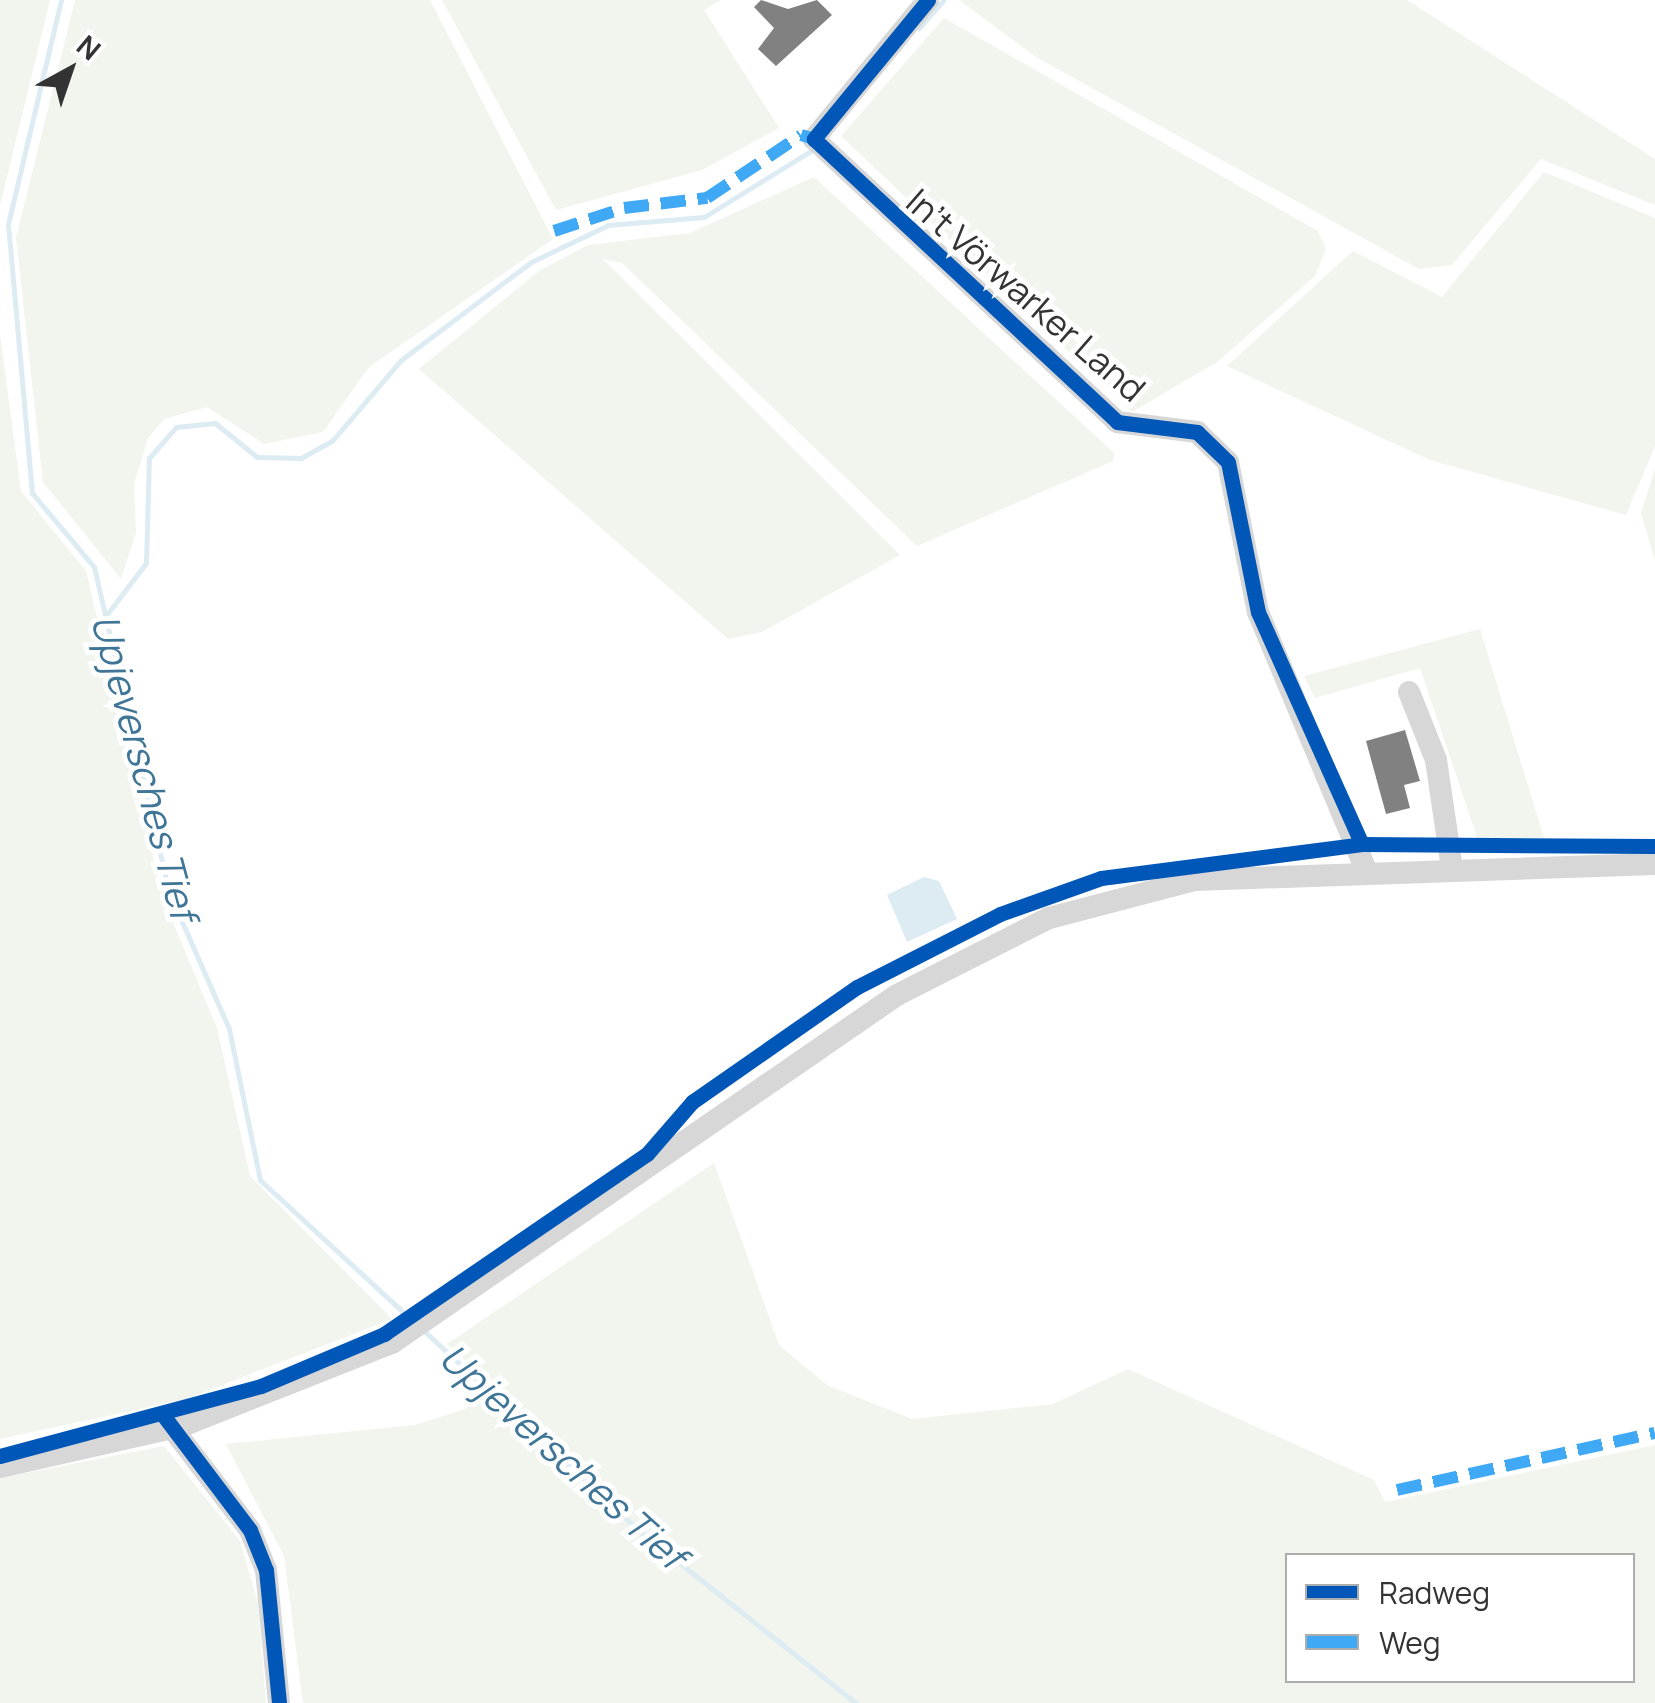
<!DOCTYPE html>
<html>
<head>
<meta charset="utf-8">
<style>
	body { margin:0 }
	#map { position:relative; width:1655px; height:1703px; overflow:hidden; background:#fff; font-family:Manrope,sans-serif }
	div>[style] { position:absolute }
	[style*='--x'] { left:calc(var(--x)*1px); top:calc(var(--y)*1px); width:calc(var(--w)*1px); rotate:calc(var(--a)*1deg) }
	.green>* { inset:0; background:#f1f5ed }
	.water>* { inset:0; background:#ddebf3 }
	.stream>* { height:5px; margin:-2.5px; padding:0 2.5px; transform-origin:2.5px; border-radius:2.5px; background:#ddebf3 }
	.building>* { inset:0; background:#818181 }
	.minor>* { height:22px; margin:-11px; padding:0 11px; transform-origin:11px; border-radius:11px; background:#d7d7d7 }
	.quiet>* { height:12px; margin-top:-6px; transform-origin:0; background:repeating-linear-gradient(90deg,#3fa9f5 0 25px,transparent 0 37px) }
	.cycleway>* { height:15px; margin:-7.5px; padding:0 7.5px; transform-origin:7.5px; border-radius:7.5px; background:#0057b8 }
	span { translate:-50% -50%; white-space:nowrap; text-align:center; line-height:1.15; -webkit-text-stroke:10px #fff; paint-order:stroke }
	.street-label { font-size:35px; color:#333 }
	.water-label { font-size:38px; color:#3f7597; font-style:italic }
	.legend { position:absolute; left:1285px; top:1553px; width:350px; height:130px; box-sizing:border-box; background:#fff; border:2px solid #adadad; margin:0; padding:12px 18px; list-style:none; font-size:30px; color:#333 }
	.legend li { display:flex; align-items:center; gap:20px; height:50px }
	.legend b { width:50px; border:2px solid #adadad }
	.north { position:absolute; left:20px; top:20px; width:100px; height:100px; -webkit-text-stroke:8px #fff; paint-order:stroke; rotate:40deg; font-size:28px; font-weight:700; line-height:40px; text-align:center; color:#333 }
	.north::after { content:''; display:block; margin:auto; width:35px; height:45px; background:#333; clip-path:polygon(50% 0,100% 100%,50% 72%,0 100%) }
</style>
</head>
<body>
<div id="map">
	<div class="green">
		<div style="clip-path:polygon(0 0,50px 0,0 206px)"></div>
		<div style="clip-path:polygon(75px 0,430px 0,553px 239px,369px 367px,323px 432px,264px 444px,207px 407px,164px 419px,148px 438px,134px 484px,136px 533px,121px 579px,43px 482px,16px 238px)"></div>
		<div style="clip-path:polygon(442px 0,721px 0,704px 10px,779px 128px,702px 170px,556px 210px)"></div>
		<div style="clip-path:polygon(959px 0,1407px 0,1655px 159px,1655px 205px,1541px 159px,1452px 265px,1419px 269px,1036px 57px)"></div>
		<div style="clip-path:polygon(944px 18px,1318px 231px,1326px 249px,1315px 276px,1217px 362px,1132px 412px,841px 136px)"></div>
		<div style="clip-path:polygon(1544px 172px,1655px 218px,1655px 446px,1626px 515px,1430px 460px,1227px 366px,1353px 251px,1442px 297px)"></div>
		<div style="clip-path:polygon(814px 177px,1114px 453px,1113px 461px,917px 546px,622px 263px,603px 259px,900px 555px,762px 632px,728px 639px,419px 369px,539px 271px,588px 245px,690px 233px)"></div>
		<div style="clip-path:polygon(0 335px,21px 491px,86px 571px,162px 896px,217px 1028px,250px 1176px,392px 1319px,186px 1399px,0 1439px)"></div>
		<div style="clip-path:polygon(1655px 469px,1655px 560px,1641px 513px)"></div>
		<div style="clip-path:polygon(1480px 629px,1544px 838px,1478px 840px,1420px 668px,1315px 698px,1304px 676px)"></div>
		<div style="clip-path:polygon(evenodd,714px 1163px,779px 1345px,827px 1385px,912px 1419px,1053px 1404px,1128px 1369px,1374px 1480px,1385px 1502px,1655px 1445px,1655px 1703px,303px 1703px,284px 1556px,226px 1444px,415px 1425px,465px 1409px,494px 1386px,447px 1344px,714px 1163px,1288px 1556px,1632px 1556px,1632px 1680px,1288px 1680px,1288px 1556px)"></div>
		<div style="clip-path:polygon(164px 1446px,240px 1541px,258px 1603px,266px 1703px,0 1703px,0 1478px)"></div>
	</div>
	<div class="water">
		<div style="clip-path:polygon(924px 877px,939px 881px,957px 919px,907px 942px,887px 895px)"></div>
	</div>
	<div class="stream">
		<div style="--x:61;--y:0;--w:230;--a:103.3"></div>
		<div style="--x:8;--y:224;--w:270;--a:84.9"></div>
		<div style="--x:32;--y:493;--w:97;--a:50"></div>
		<div style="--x:94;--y:567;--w:334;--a:77"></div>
		<div style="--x:169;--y:892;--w:150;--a:66.3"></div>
		<div style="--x:229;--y:1029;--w:154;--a:78.4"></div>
		<div style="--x:260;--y:1180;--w:208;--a:42.7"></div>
		<div style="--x:919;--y:28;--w:37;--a:-49"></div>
		<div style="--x:108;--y:613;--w:63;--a:-52.8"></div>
		<div style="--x:146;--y:563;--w:105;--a:-88.4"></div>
		<div style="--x:149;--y:458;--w:41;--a:-48.9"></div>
		<div style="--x:176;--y:427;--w:39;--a:-6"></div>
		<div style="--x:215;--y:423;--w:54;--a:39"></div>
		<div style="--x:257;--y:457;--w:44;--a:1.3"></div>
		<div style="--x:301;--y:458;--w:35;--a:-29"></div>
		<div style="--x:332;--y:441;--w:106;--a:-49.6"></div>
		<div style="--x:401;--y:360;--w:163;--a:-37"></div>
		<div style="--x:531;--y:262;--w:85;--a:-25.7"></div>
		<div style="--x:608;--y:225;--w:96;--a:-4.8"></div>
		<div style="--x:704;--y:217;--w:127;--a:-31.8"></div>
		<div style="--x:421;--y:1328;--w:295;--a:42.9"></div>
		<div style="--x:637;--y:1529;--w:280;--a:38.5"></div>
	</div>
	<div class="building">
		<div style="clip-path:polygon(761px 0,788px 9px,817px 0,832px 15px,776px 66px,758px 49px,774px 28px,754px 7px)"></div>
		<div style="clip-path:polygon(1405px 730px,1420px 781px,1404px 785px,1410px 808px,1386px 814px,1366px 741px)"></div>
	</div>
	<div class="minor">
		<div style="--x:928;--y:0;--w:180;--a:129.4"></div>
		<div style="--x:814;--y:139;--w:415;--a:43"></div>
		<div style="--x:1117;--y:422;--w:81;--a:7.1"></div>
		<div style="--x:1197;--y:432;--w:43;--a:44.1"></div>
		<div style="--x:1228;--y:462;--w:153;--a:78.7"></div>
		<div style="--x:1258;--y:612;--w:280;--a:67.3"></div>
		<div style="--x:1409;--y:692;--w:73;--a:68.3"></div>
		<div style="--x:1436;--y:760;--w:109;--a:81.6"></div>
		<div style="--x:173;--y:1429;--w:127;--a:52.7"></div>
		<div style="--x:250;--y:1530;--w:43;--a:68.2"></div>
		<div style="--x:266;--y:1570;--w:134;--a:84.4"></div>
		<div style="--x:0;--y:1467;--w:187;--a:-12.7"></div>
		<div style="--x:182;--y:1426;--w:226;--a:-21.6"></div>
		<div style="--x:392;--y:1343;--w:613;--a:-34.57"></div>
		<div style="--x:897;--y:995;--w:170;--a:-26.9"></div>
		<div style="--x:1049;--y:918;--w:151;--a:-14.6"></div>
		<div style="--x:1195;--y:880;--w:460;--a:-2"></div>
	</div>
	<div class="quiet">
		<div style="--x:554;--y:231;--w:74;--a:-18.2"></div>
		<div style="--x:624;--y:208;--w:84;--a:-6.9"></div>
		<div style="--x:707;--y:198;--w:113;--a:-33.8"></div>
		<div style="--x:801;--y:135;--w:14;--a:17"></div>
		<div style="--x:1397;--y:1490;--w:264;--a:-12.5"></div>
	</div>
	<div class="cycleway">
		<div style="--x:928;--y:0;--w:180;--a:129.4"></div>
		<div style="--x:814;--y:139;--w:415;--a:43"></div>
		<div style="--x:1117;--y:422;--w:81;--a:7.1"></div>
		<div style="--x:1197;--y:432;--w:43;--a:44.1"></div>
		<div style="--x:1228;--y:462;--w:153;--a:78.7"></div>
		<div style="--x:1258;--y:612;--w:254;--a:65.9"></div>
		<div style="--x:163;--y:1415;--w:144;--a:52.9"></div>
		<div style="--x:250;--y:1530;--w:43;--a:68.2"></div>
		<div style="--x:266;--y:1570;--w:134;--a:84.4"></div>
		<div style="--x:0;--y:1456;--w:270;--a:-15"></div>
		<div style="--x:261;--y:1386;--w:134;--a:-22.9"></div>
		<div style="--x:384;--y:1334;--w:319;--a:-34.4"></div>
		<div style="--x:647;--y:1154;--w:69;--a:-49.1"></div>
		<div style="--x:692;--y:1102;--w:201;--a:-34.9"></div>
		<div style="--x:857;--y:987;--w:161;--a:-27"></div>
		<div style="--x:1000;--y:914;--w:107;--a:-19.6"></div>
		<div style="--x:1101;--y:878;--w:263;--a:-7.4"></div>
		<div style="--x:1362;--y:844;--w:293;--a:0.4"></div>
	</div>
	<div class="street-label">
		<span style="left:1026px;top:295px;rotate:41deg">In't Vörwarker Land</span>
	</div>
	<div class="water-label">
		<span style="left:145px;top:767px;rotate:75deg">Upjeversches Tief</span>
		<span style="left:563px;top:1456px;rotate:42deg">Upjeversches Tief</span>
	</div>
	<ul class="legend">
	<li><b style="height:12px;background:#0057b8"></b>Radweg</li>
	<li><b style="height:12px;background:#3fa9f5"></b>Weg</li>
	</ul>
	<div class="north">N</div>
</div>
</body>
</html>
